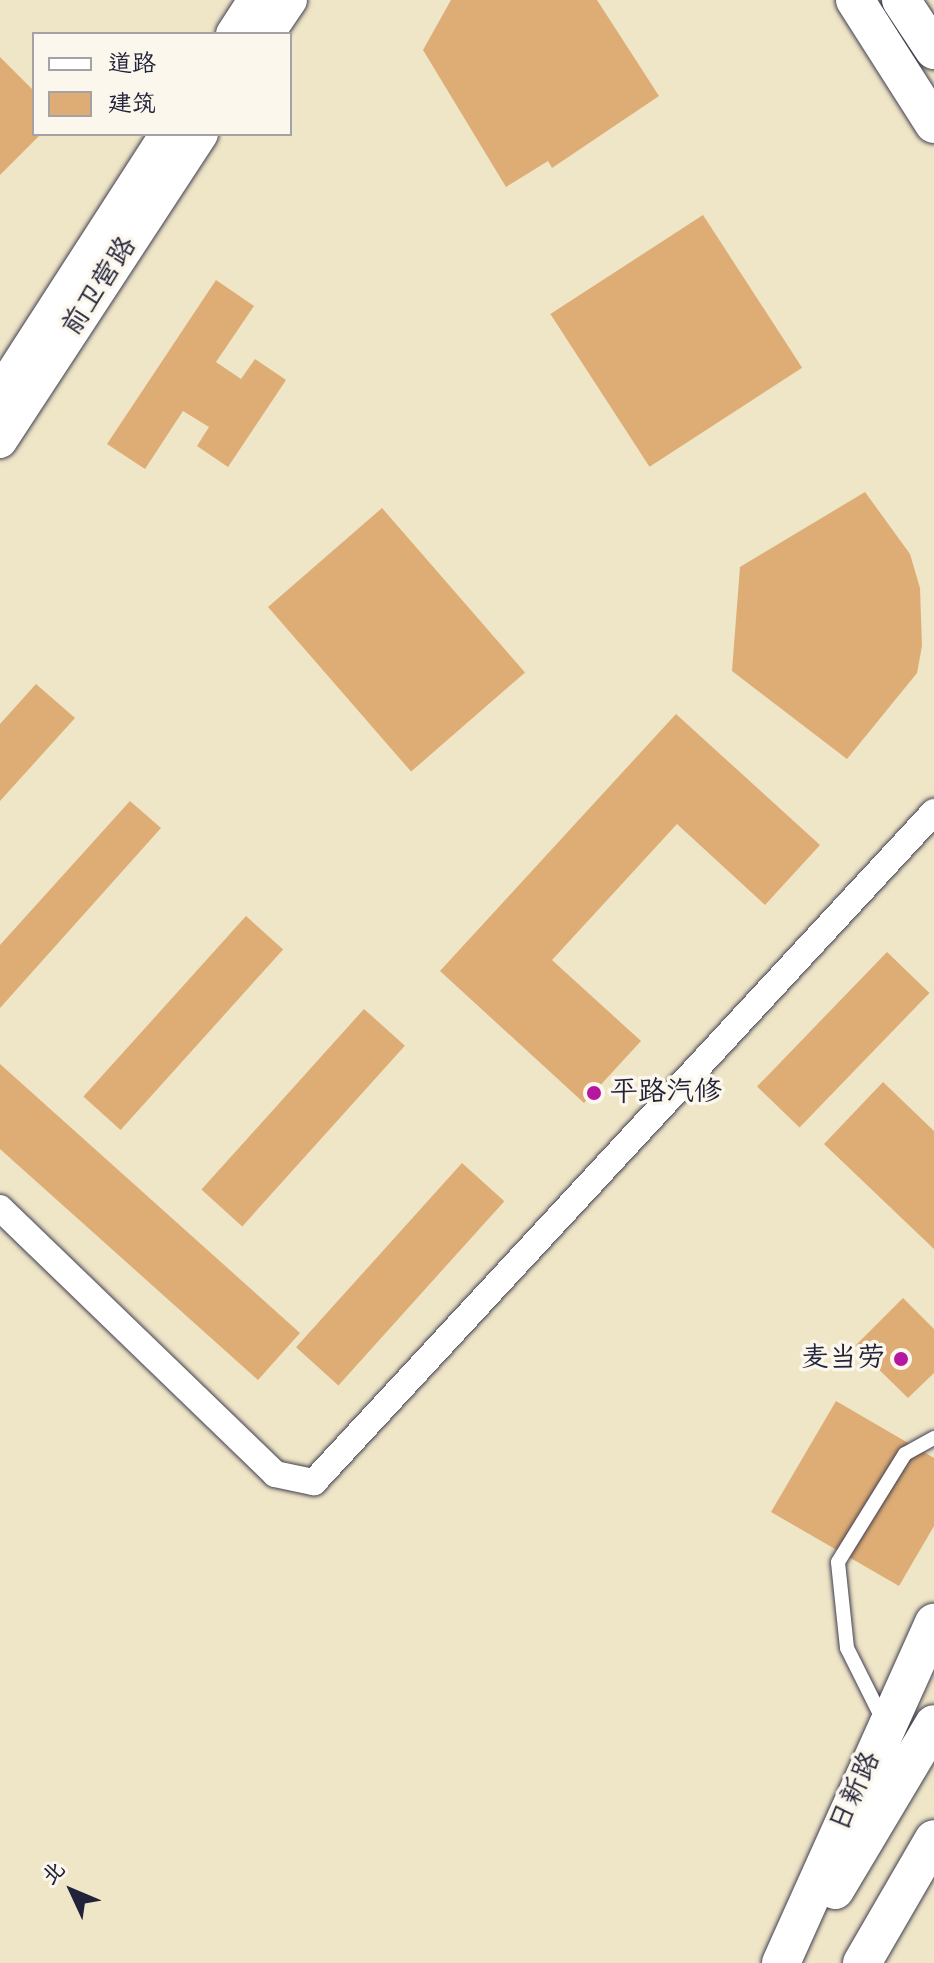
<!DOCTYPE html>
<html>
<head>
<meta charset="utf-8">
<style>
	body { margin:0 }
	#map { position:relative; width:934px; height:1963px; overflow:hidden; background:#efe5c7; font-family:Kalam,"LXGW WenKai TC",sans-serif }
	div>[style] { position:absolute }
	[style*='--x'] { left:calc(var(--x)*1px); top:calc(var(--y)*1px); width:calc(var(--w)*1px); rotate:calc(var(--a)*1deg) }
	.building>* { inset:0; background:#dead75; transform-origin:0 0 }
	.roads { filter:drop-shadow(0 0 2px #413f50) drop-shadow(0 0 2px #413f50) }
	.service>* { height:14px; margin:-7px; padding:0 7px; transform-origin:7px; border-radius:7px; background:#fff }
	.minor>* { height:26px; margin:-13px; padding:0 13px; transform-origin:13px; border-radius:13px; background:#fff }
	.tertiary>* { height:34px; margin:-17px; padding:0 17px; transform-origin:17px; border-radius:17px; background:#fff }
	.secondary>* { height:38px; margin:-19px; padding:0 19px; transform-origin:19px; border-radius:19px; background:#fff }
	.dots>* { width:22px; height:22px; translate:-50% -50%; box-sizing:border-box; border:4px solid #fbf7ec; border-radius:50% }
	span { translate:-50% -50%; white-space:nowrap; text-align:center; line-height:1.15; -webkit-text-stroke:7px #fbf7ec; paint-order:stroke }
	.street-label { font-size:28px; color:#22223b }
	.poi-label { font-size:28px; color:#22223b }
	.left { translate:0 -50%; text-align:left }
	.right { translate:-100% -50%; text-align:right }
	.legend { position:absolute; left:32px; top:32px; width:260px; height:104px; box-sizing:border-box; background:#fbf7ec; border:2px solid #a4a2a5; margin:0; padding:10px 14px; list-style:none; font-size:24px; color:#22223b }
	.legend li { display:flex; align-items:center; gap:16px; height:40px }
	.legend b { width:40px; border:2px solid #a4a2a5 }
	.north { position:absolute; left:32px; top:1851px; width:80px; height:80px; -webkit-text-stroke:6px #fbf7ec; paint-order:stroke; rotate:314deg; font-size:22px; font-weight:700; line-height:32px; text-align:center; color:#22223b }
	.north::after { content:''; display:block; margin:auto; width:28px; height:36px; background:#22223b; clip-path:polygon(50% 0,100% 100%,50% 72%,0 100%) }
</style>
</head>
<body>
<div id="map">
	<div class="building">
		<div style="clip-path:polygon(451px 0,597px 0,659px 96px,552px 168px,548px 161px,506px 187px,423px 50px)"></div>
		<div style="clip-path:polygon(0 57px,34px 91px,34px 134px,41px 134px,0 175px)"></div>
		<div style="left:703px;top:215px;width:182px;height:182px;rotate:57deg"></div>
		<div style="clip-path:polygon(216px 280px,254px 306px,216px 362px,241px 379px,255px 359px,286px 380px,228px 467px,197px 446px,209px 427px,183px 411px,145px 469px,107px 444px)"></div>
		<div style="clip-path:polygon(865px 492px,910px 554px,920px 588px,922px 646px,917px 673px,847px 759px,732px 671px,740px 567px)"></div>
		<div style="left:382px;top:508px;width:218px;height:151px;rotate:49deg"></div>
		<div style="clip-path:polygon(36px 684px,75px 718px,0 801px,0 724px)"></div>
		<div style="clip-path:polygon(676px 714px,820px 845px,765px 905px,677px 824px,552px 960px,641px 1041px,584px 1103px,440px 971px)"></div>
		<div style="clip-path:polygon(130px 801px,161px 828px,0 1008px,0 945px)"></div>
		<div style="left:246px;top:916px;width:50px;height:243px;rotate:42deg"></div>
		<div style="left:887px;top:952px;width:59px;height:187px;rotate:44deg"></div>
		<div style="left:364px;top:1009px;width:55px;height:243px;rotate:42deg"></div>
		<div style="clip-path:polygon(0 1064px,300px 1333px,258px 1380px,0 1149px)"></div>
		<div style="clip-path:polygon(883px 1082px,934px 1131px,934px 1249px,824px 1144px)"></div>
		<div style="left:462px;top:1163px;width:57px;height:248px;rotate:42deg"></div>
		<div style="clip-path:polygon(903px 1298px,934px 1329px,934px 1373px,908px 1398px,855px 1346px)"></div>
		<div style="clip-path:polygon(836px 1401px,934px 1458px,934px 1526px,899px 1586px,771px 1512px)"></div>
	</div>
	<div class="roads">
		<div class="service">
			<div style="--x:883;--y:1720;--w:80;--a:-116.6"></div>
			<div style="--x:847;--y:1648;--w:86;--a:-96"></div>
			<div style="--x:838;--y:1562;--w:127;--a:-58.2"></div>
			<div style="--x:905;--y:1454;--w:33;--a:-29"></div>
		</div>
		<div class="minor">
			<div style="--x:0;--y:1208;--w:383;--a:44"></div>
			<div style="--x:275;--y:1474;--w:40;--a:12"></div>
			<div style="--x:314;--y:1482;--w:913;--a:-47.22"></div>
		</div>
		<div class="tertiary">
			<div style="--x:233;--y:34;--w:40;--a:-57.1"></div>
			<div style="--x:267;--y:34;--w:41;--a:-55.9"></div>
			<div style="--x:0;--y:393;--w:308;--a:-57.2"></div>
			<div style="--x:0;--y:441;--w:367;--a:-56.8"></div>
		</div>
		<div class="secondary">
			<div style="--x:855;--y:0;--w:147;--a:57.5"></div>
			<div style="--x:901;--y:0;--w:60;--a:56.6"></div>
			<div style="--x:835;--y:1890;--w:193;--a:-59.2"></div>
			<div style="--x:781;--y:1963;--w:373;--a:-65.8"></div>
			<div style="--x:862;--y:1963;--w:143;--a:-59.9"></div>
		</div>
	</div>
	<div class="dots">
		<div style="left:594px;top:1093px;background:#b5179e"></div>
		<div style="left:901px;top:1359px;background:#b5179e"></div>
	</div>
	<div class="street-label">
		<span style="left:100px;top:287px;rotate:-57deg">前卫营路</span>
		<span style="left:856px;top:1792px;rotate:-66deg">日新路</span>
	</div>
	<div class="poi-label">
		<span class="left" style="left:610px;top:1093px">平路汽修</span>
		<span class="right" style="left:885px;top:1359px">麦当劳</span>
	</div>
	<ul class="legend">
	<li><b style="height:10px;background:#fff"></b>道路</li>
	<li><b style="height:22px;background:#dead75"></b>建筑</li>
	</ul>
	<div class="north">北</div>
</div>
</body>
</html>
